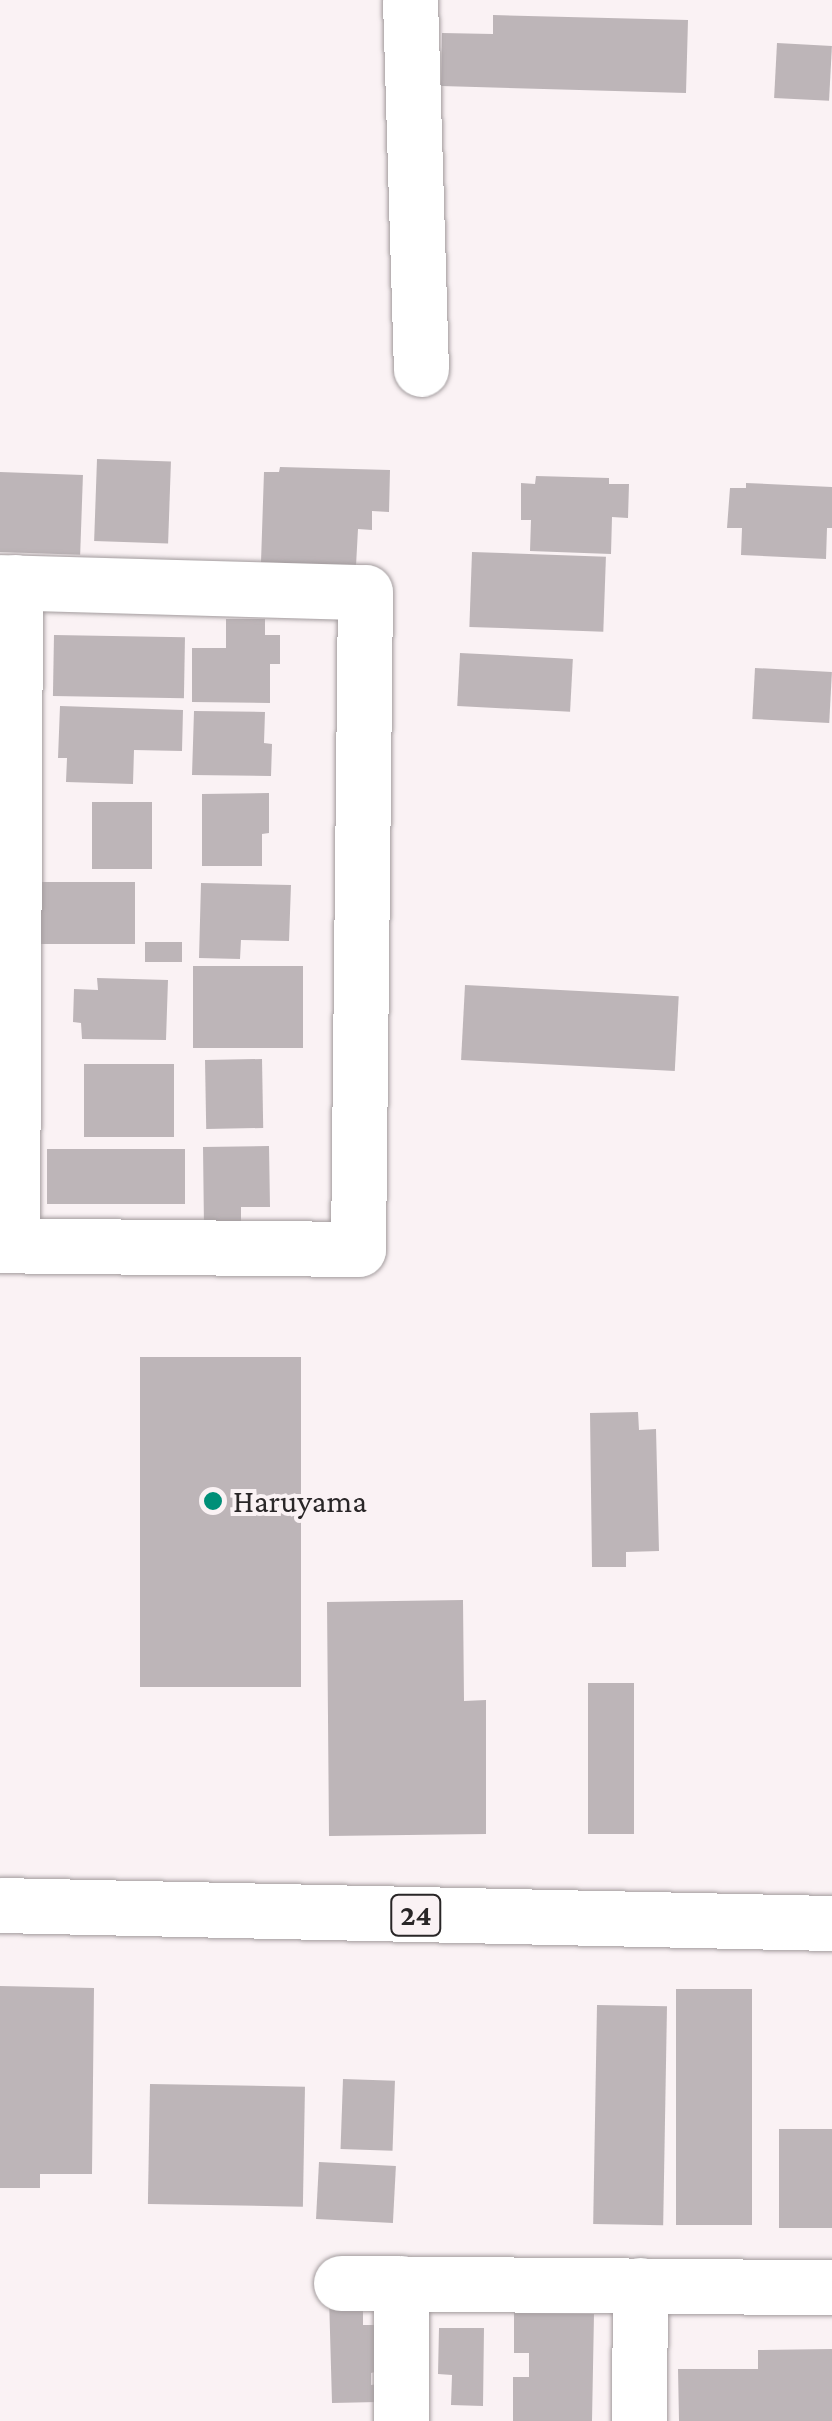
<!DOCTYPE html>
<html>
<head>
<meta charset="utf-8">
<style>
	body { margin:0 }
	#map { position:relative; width:832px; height:2421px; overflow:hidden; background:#faf2f4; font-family:"Crimson Pro",serif }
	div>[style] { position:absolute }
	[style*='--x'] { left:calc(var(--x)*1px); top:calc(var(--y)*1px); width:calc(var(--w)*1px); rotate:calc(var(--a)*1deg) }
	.building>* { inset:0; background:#bdb5b8; transform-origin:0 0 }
	.roads { filter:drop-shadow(0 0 2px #a29b9d) drop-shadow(0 0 2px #a29b9d) }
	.minor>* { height:55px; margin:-27.5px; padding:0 27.5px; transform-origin:27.5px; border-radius:27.5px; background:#fff }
	.highway>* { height:55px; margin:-27.5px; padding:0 27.5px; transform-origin:27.5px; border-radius:27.5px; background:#fff }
	.dots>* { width:28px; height:28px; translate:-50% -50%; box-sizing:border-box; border:5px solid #faf2f4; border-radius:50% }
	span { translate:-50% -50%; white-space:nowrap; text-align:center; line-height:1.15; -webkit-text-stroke:8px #faf2f4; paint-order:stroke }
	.shield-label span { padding:2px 8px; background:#faf2f4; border:2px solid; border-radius:8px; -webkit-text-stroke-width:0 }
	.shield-label { font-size:30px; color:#292627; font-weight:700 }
	.poi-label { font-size:32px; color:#292627 }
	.left { translate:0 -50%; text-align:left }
</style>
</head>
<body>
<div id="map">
	<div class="building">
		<div style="clip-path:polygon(493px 15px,688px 20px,686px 93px,441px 86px,442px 33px,493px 34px)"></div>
		<div style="left:777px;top:43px;width:55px;height:55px;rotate:3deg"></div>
		<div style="left:97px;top:459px;width:74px;height:82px;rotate:2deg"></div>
		<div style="clip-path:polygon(280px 467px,390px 470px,389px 512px,372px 511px,372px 530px,358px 529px,356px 566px,261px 562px,264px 472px,279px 472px)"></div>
		<div style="left:0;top:472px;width:83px;height:80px;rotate:2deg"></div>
		<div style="clip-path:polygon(536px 476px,609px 478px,609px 484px,629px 484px,628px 518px,612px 517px,611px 554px,530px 551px,531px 520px,521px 520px,521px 483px,535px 484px)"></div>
		<div style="clip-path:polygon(746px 483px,832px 487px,832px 528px,827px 528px,826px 559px,741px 555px,742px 528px,727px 528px,730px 488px,746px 488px)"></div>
		<div style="left:472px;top:552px;width:134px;height:75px;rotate:2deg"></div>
		<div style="clip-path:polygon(226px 619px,265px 619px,265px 635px,280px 635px,280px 664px,270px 664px,270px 703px,192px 702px,192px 648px,226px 648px)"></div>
		<div style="left:54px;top:635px;width:131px;height:61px;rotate:1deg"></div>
		<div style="left:460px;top:653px;width:113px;height:53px;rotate:3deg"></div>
		<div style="left:755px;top:668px;width:77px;height:51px;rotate:3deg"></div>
		<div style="clip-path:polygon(60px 706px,183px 710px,182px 751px,134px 750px,133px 784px,66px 782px,67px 758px,58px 758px)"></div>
		<div style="clip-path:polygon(194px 711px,265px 712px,264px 743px,272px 744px,271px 776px,192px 775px)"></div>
		<div style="clip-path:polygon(269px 793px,269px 833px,262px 834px,262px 866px,202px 866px,202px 794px)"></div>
		<div style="left:92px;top:802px;width:60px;height:67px"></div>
		<div style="left:135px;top:882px;width:62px;height:98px;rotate:90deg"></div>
		<div style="clip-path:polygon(201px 883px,291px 885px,289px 941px,241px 940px,240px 959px,199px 958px)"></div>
		<div style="left:145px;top:942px;width:37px;height:20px"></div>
		<div style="left:303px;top:966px;width:82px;height:110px;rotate:90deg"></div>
		<div style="clip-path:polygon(97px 978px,168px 980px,166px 1040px,82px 1039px,81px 1023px,73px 1022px,74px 989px,98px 990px)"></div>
		<div style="left:465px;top:985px;width:214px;height:75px;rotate:3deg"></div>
		<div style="left:262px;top:1059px;width:69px;height:57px;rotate:89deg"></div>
		<div style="left:174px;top:1064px;width:73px;height:90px;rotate:90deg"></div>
		<div style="clip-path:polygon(269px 1146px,270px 1207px,241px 1207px,241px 1227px,204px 1228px,203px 1147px)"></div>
		<div style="left:185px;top:1149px;width:55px;height:138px;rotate:90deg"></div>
		<div style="left:140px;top:1357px;width:161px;height:330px"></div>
		<div style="clip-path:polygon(638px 1412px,639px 1430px,656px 1429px,659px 1551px,626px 1552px,626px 1567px,592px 1567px,590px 1413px)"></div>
		<div style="clip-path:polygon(463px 1600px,464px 1701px,486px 1700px,486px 1834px,329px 1836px,327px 1602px)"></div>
		<div style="left:588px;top:1683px;width:46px;height:151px"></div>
		<div style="clip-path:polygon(0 1986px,94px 1988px,92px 2174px,40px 2174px,40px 2188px,0 2188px)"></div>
		<div style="left:676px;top:1989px;width:76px;height:236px"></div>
		<div style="left:597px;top:2005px;width:70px;height:219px;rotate:1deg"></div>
		<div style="left:343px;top:2079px;width:52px;height:70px;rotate:2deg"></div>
		<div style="left:150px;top:2084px;width:155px;height:120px;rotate:1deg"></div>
		<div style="left:832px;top:2129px;width:99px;height:53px;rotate:90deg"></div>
		<div style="left:319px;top:2162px;width:77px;height:57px;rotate:3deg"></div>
		<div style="clip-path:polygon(329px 2297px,363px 2301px,363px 2325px,379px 2325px,375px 2372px,371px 2373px,371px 2385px,378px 2384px,378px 2402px,332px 2403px)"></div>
		<div style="clip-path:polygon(514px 2313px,594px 2314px,592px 2421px,513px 2421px,513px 2377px,529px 2377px,529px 2353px,514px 2353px)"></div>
		<div style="clip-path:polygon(439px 2328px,484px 2328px,483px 2406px,451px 2405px,452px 2375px,438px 2374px)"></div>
		<div style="clip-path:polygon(832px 2349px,832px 2421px,679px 2421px,678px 2369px,758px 2369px,758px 2350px)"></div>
	</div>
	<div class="roads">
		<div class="minor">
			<div style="--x:410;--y:0;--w:369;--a:88.3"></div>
			<div style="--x:0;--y:582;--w:365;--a:1.6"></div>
			<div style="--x:365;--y:592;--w:657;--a:90.61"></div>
			<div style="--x:358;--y:1249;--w:358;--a:-179.4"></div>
			<div style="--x:12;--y:1245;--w:663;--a:-89.74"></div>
			<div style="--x:341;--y:2283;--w:491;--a:0.5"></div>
			<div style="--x:401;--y:2421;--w:138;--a:-90"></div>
			<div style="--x:639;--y:2421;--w:136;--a:-89.6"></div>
		</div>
		<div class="highway">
			<div style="--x:0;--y:1905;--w:832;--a:1.24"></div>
		</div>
	</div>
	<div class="dots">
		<div style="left:213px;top:1501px;background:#008f78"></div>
	</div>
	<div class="shield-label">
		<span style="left:416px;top:1915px">24</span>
	</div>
	<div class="poi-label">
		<span class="left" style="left:233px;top:1501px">Haruyama</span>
	</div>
</div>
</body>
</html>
